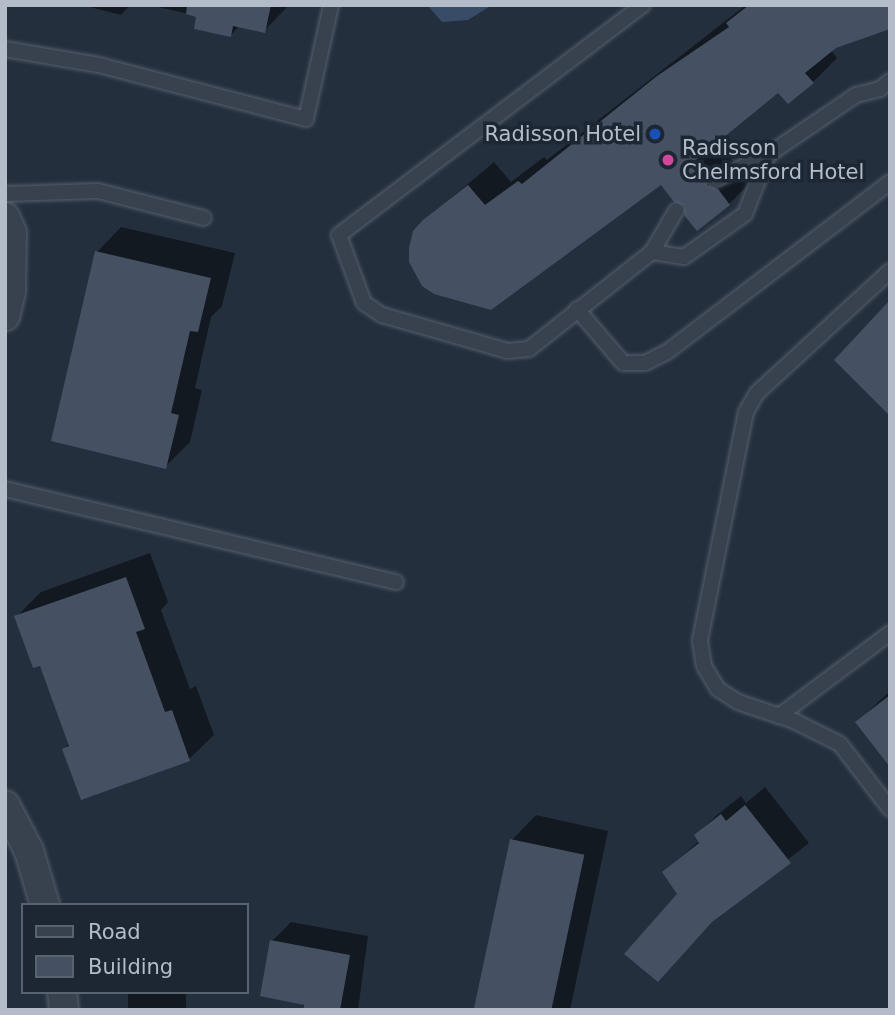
<!DOCTYPE html>
<html>
<head>
<meta charset="utf-8">
<style>
	body { margin:0 }
	#map { position:relative; width:895px; height:1015px; overflow:hidden; background:#242f3e; font-family:"DejaVu Sans",sans-serif }
	div>[style] { position:absolute }
	[style*='--x'] { left:calc(var(--x)*1px); top:calc(var(--y)*1px); width:calc(var(--w)*1px); rotate:calc(var(--a)*1deg) }
	.water>* { inset:0; background:#394c67 }
	.shadow>* { inset:0; background:#0007; transform-origin:0 0 }
	.building>* { inset:0; background:#455162; transform-origin:0 0 }
	.roads { filter:drop-shadow(0 0 2px #565f6c) drop-shadow(0 0 2px #565f6c) }
	.service>* { height:14px; margin:-7px; padding:0 7px; transform-origin:7px; border-radius:7px; background:#38414e }
	.minor>* { height:28px; margin:-14px; padding:0 14px; transform-origin:14px; border-radius:14px; background:#38414e }
	.dots>* { width:19px; height:19px; translate:-50% -50%; box-sizing:border-box; border:4px solid #1d2633; border-radius:50% }
	span { translate:-50% -50%; white-space:nowrap; text-align:center; line-height:1.15; -webkit-text-stroke:7px #1d2633; paint-order:stroke }
	.poi-label { font-size:21px; color:#b4bcc9 }
	.right { translate:-100% -50%; text-align:right }
	.left { translate:0 -50%; text-align:left }
	.frame { position:absolute; inset:0; border:7px solid #b4bcc9; pointer-events:none }
	.legend { position:absolute; left:21px; top:903px; width:228px; height:91px; box-sizing:border-box; background:#1d2633; border:2px solid #59626f; margin:0; padding:9px 12px; list-style:none; font-size:21px; color:#b4bcc9 }
	.legend li { display:flex; align-items:center; gap:14px; height:35px }
	.legend b { width:35px; border:2px solid #59626f }
</style>
</head>
<body>
<div id="map">
	<div class="water">
		<div style="clip-path:polygon(427px 5px,492px 5px,468px 20px,442px 22px)"></div>
	</div>
	<div class="shadow">
		<div style="clip-path:polygon(82px 5px,130px 5px,121px 15px)"></div>
		<div style="clip-path:polygon(149px 5px,289px 5px,264px 31px,240px 25px,231px 35px,198px 16px)"></div>
		<div style="clip-path:polygon(746px 5px,890px 5px,831px 50px,837px 58px,813px 82px,778px 91px,721px 137px,731px 150px,731px 160px,743px 165px,754px 179px,729px 204px,686px 204px,661px 183px,424px 221px,494px 162px,511px 182px,544px 157px,547px 160px)"></div>
		<div style="clip-path:polygon(121px 227px,235px 253px,222px 306px,211px 317px,195px 388px,202px 390px,190px 442px,165px 467px,97px 252px)"></div>
		<div style="clip-path:polygon(150px 553px,168px 602px,161px 610px,190px 689px,196px 686px,214px 735px,189px 759px,64px 749px,69px 744px,41px 664px,16px 617px,41px 592px)"></div>
		<div style="clip-path:polygon(890px 691px,890px 764px,857px 722px)"></div>
		<div style="clip-path:polygon(765px 787px,809px 843px,717px 915px,658px 980px,679px 894px,664px 872px,700px 840px,696px 835px,716px 816px,741px 796px,746px 803px)"></div>
		<div style="clip-path:polygon(536px 815px,608px 831px,570px 1010px,476px 1010px,512px 840px)"></div>
		<div style="clip-path:polygon(291px 922px,368px 936px,358px 1010px,305px 1010px,272px 941px)"></div>
		<div style="left:128px;top:992px;width:58px;height:18px"></div>
	</div>
	<div class="building">
		<div style="clip-path:polygon(187px 5px,271px 5px,265px 33px,233px 26px,231px 37px,194px 29px,196px 17px,186px 14px)"></div>
		<div style="clip-path:polygon(749px 5px,890px 5px,890px 29px,836px 48px,805px 73px,814px 83px,788px 104px,778px 93px,696px 160px,707px 175px,707px 185px,718px 189px,730px 205px,697px 231px,684px 215px,684px 206px,674px 202px,661px 185px,491px 310px,434px 294px,422px 286px,409px 262px,409px 248px,413px 231px,423px 220px,468px 185px,485px 205px,518px 181px,522px 184px,657px 76px,729px 27px,726px 23px)"></div>
		<div style="clip-path:polygon(95px 251px,211px 278px,198px 332px,190px 331px,171px 413px,179px 415px,166px 469px,51px 441px)"></div>
		<div style="clip-path:polygon(890px 300px,890px 416px,834px 360px)"></div>
		<div style="clip-path:polygon(126px 577px,145px 629px,136px 632px,165px 712px,172px 710px,190px 761px,81px 800px,62px 749px,69px 746px,40px 666px,33px 668px,14px 616px)"></div>
		<div style="clip-path:polygon(890px 695px,890px 767px,855px 722px)"></div>
		<div style="clip-path:polygon(745px 805px,791px 863px,712px 922px,658px 982px,624px 954px,677px 894px,662px 872px,699px 843px,694px 835px,721px 814px,726px 821px)"></div>
		<div style="left:510px;top:839px;width:76px;height:175px;rotate:12deg"></div>
		<div style="clip-path:polygon(270px 940px,350px 955px,340px 1010px,303px 1010px,304px 1005px,260px 996px)"></div>
	</div>
	<div class="roads">
		<div class="service">
			<div style="--x:643;--y:5;--w:381;--a:142.9"></div>
			<div style="--x:339;--y:235;--w:72;--a:69.8"></div>
			<div style="--x:364;--y:303;--w:22;--a:34"></div>
			<div style="--x:382;--y:315;--w:95;--a:15.9"></div>
			<div style="--x:473;--y:341;--w:35;--a:16"></div>
			<div style="--x:507;--y:351;--w:22;--a:-5"></div>
			<div style="--x:529;--y:349;--w:157;--a:-38.3"></div>
			<div style="--x:652;--y:252;--w:32;--a:9"></div>
			<div style="--x:684;--y:257;--w:75;--a:-35.2"></div>
			<div style="--x:745;--y:214;--w:63;--a:-68.7"></div>
			<div style="--x:5;--y:49;--w:95;--a:9.7"></div>
			<div style="--x:99;--y:65;--w:214;--a:14.6"></div>
			<div style="--x:306;--y:119;--w:117;--a:-77.6"></div>
			<div style="--x:715;--y:180;--w:59;--a:-25.3"></div>
			<div style="--x:768;--y:155;--w:107;--a:-34.3"></div>
			<div style="--x:856;--y:95;--w:25;--a:-14"></div>
			<div style="--x:880;--y:89;--w:13;--a:-39"></div>
			<div style="--x:5;--y:194;--w:93;--a:-1.8"></div>
			<div style="--x:98;--y:191;--w:109;--a:14.3"></div>
			<div style="--x:652;--y:252;--w:48;--a:-59.7"></div>
			<div style="--x:890;--y:271;--w:180;--a:137.5"></div>
			<div style="--x:757;--y:393;--w:22;--a:120"></div>
			<div style="--x:746;--y:412;--w:234;--a:101.4"></div>
			<div style="--x:700;--y:641;--w:25;--a:81"></div>
			<div style="--x:704;--y:666;--w:27;--a:59"></div>
			<div style="--x:718;--y:689;--w:24;--a:33"></div>
			<div style="--x:738;--y:702;--w:59;--a:18.7"></div>
			<div style="--x:794;--y:721;--w:51;--a:26.6"></div>
			<div style="--x:840;--y:744;--w:82;--a:52.4"></div>
			<div style="--x:577;--y:309;--w:71;--a:49.6"></div>
			<div style="--x:623;--y:363;--w:22;--a:0"></div>
			<div style="--x:645;--y:363;--w:25;--a:-27"></div>
			<div style="--x:667;--y:352;--w:280;--a:-37.3"></div>
			<div style="--x:5;--y:489;--w:402;--a:13.4"></div>
			<div style="--x:779;--y:716;--w:139;--a:-36.8"></div>
		</div>
		<div class="minor">
			<div style="--x:5;--y:217;--w:17;--a:66"></div>
			<div style="--x:12;--y:233;--w:58;--a:91"></div>
			<div style="--x:11;--y:291;--w:26;--a:103"></div>
			<div style="--x:5;--y:805;--w:52;--a:62.4"></div>
			<div style="--x:29;--y:851;--w:56;--a:73.5"></div>
			<div style="--x:62;--y:992;--w:18;--a:84"></div>
		</div>
	</div>
	<div class="dots">
		<div style="left:655px;top:134px;background:#1a4fb4"></div>
		<div style="left:668px;top:160px;background:#d1479c"></div>
	</div>
	<div class="poi-label">
		<span class="right" style="left:641px;top:134px">Radisson Hotel</span>
		<span class="left" style="left:682px;top:160px">Radisson<br>Chelmsford Hotel</span>
	</div>
	<div class="frame"></div>
	<ul class="legend">
	<li><b style="height:9px;background:#38414e"></b>Road</li>
	<li><b style="height:19px;background:#455162"></b>Building</li>
	</ul>
</div>
</body>
</html>
